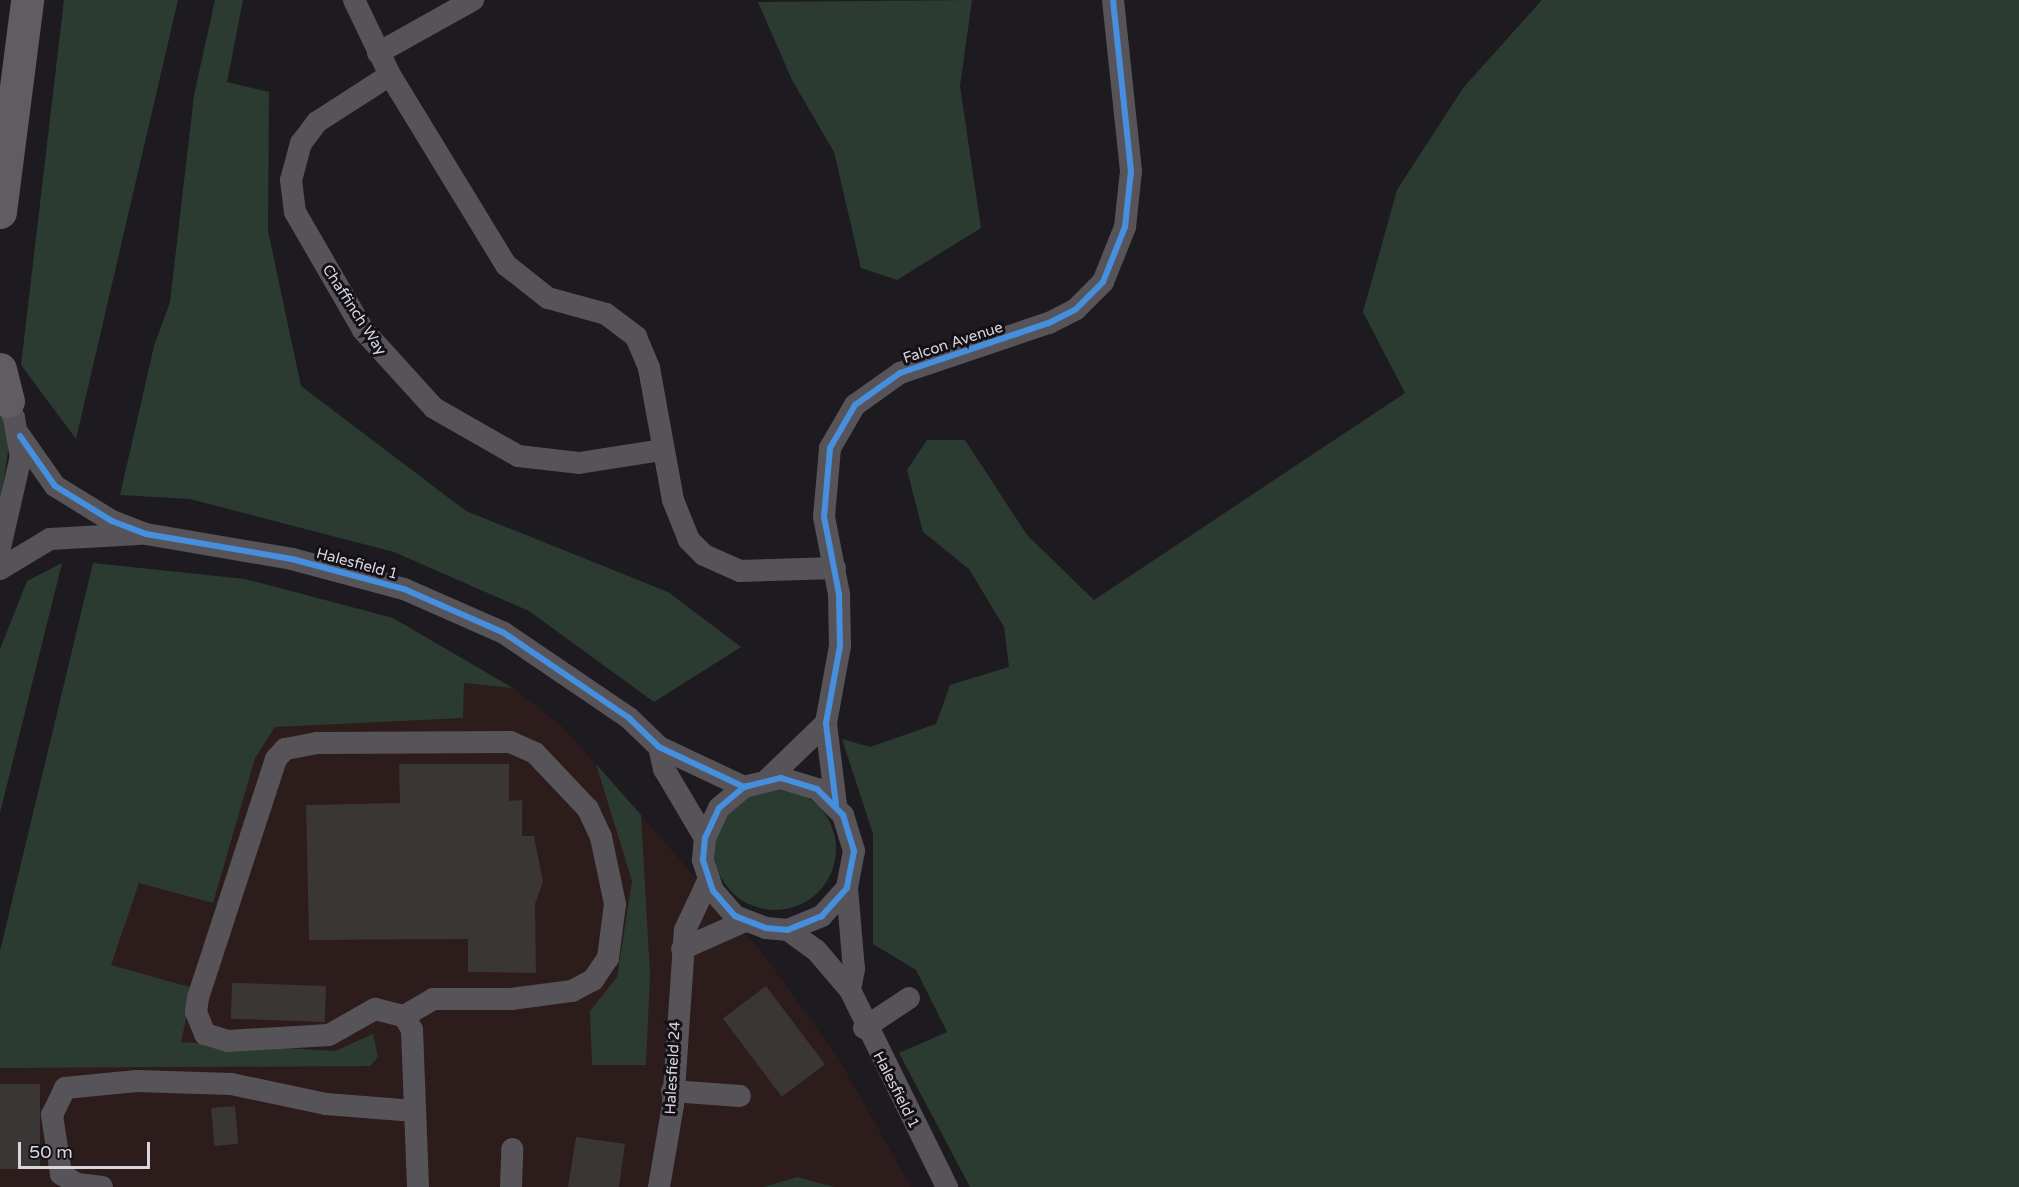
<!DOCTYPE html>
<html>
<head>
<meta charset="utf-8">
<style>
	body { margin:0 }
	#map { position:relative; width:2019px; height:1187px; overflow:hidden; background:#1d1b1f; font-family:"Varela Round",sans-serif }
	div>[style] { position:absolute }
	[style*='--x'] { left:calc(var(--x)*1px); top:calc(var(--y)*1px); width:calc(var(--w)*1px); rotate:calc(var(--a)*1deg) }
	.industrial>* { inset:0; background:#2d1c1c }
	.green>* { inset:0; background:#2b3b31 }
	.round { border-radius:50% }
	.building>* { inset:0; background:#3a3635; transform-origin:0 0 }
	.minor>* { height:22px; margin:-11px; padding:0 11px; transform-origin:11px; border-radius:11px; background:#575459 }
	.highway>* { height:33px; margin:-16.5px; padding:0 16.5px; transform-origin:16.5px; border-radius:16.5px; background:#5f5c62 }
	.cycleway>* { height:6px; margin:-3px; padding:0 3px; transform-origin:3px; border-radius:3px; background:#468fdf }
	span { translate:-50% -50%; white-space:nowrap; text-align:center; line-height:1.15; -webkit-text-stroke:6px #131018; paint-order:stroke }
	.street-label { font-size:15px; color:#d8d6dc }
	.scale { position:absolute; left:18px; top:1142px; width:132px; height:27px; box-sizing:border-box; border:3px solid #d8d6dc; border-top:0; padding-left:8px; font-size:18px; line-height:21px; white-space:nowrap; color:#d8d6dc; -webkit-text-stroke:4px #131018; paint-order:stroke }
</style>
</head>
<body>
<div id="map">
	<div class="industrial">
		<div style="clip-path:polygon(245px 579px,393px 618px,513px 688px,563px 727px,764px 955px,839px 1059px,911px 1187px,0 1187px,0 1029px)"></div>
	</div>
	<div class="green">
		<div style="clip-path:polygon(64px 0,178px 0,76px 439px,21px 365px)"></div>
		<div style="clip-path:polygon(215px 0,243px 0,227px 82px,269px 92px,268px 231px,301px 386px,466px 511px,668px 592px,741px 647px,654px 702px,529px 611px,394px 552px,190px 499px,120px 495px,154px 346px,170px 302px,194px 95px)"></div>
		<div style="clip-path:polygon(972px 0,960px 86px,981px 228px,897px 280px,861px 268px,834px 152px,792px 80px,758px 2px)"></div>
		<div style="clip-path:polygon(1542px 0,2019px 0,2019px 1187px,970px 1187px,899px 1053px,947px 1032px,916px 970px,873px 944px,873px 834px,842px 739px,870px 747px,936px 724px,950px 685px,1009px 667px,1004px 627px,969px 569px,923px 532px,907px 470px,927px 440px,965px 440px,1027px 535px,1094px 600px,1405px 393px,1363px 312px,1397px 190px,1463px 88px)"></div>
		<div style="clip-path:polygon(0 406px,11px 430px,0 508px)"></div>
		<div style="clip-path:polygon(62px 563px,0 813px,0 649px,27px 581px)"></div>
		<div style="clip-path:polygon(93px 563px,245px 579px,393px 618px,513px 688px,464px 683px,463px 718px,275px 727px,255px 758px,213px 903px,139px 883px,111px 965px,193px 988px,181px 1042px,335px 1051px,373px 1034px,378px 1057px,370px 1066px,0 1068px,0 951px)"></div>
		<div style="clip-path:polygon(596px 764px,641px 815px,650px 974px,646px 1065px,592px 1065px,590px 1011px,617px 977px,632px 881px)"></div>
		<div class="round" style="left:714px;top:788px;width:122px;height:122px"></div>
		<div style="clip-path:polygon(797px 1177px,834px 1187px,764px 1187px)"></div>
	</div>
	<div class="building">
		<div style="clip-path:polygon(399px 764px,509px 764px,509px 801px,522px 800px,522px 836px,534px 836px,543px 882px,535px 904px,536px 973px,468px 972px,468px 939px,309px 940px,306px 805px,400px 803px)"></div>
		<div style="left:326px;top:986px;width:36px;height:94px;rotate:92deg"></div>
		<div style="left:766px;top:986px;width:98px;height:54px;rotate:53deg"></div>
		<div style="left:0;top:1084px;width:40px;height:85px"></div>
		<div style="left:235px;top:1106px;width:38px;height:24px;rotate:85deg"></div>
		<div style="clip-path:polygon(576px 1137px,625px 1144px,619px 1187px,568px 1187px)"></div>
	</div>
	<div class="minor">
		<div style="--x:354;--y:0;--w:83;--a:64.4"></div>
		<div style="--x:390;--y:75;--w:223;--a:58.6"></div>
		<div style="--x:506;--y:265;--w:53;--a:38.2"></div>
		<div style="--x:548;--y:298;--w:60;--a:15.4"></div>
		<div style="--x:606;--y:314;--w:38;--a:37"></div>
		<div style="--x:636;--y:337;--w:34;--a:67"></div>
		<div style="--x:649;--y:368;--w:134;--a:79.7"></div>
		<div style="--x:673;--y:500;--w:43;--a:68.2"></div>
		<div style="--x:689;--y:540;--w:21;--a:45"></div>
		<div style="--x:704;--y:555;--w:39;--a:24"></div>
		<div style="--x:740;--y:571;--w:95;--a:-1.8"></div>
		<div style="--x:378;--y:53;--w:109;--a:-29.2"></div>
		<div style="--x:390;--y:75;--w:87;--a:147.2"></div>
		<div style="--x:317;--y:122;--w:26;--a:127"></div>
		<div style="--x:301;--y:143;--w:38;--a:105"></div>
		<div style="--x:291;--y:180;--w:32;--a:83"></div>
		<div style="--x:295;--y:212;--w:136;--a:60"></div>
		<div style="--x:363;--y:330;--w:105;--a:47.7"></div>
		<div style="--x:434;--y:408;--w:97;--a:29.7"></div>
		<div style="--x:518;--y:456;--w:61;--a:6.5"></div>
		<div style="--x:579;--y:463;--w:84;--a:-8.9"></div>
		<div style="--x:0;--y:390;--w:31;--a:63"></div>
		<div style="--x:14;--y:418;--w:39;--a:80"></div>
		<div style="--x:21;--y:456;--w:94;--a:102.9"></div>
		<div style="--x:20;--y:436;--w:61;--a:55"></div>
		<div style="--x:55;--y:486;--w:67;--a:31.6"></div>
		<div style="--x:112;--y:521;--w:36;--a:21"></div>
		<div style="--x:146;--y:534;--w:148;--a:9.7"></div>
		<div style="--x:292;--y:559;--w:116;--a:15"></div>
		<div style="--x:404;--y:589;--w:109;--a:23.7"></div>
		<div style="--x:504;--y:633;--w:151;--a:34.2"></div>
		<div style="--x:629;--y:718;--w:42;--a:44"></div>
		<div style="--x:659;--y:747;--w:94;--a:25.2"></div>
		<div style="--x:744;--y:787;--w:38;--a:-14"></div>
		<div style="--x:781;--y:778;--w:38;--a:17"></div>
		<div style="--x:817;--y:789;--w:37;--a:45"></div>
		<div style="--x:843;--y:815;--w:38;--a:73"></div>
		<div style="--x:854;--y:851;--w:38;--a:101"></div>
		<div style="--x:847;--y:888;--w:38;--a:132"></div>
		<div style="--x:822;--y:916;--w:37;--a:158"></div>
		<div style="--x:788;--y:930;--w:22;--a:-175"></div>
		<div style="--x:766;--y:928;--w:33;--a:-159"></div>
		<div style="--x:735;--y:916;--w:33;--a:-131"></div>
		<div style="--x:713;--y:891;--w:33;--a:-108"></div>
		<div style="--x:703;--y:860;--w:22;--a:-85"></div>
		<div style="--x:705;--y:838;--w:33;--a:-65"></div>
		<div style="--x:719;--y:808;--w:33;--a:-40"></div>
		<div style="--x:0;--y:569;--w:58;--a:-31"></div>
		<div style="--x:50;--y:539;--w:89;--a:-3.2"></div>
		<div style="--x:659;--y:747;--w:23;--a:77"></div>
		<div style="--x:664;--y:769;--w:80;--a:59.3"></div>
		<div style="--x:768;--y:779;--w:81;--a:-44"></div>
		<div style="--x:836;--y:805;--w:83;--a:-97"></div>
		<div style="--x:826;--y:723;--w:78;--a:-79.7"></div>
		<div style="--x:840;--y:646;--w:52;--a:-91.1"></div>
		<div style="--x:839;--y:594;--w:78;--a:-101"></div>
		<div style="--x:824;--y:517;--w:69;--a:-85"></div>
		<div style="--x:830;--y:448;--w:50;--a:-59.8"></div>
		<div style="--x:855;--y:405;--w:55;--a:-35.4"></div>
		<div style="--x:900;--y:373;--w:157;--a:-18.6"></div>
		<div style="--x:1049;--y:323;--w:30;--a:-27"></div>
		<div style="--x:1076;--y:309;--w:38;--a:-45"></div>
		<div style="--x:1103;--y:282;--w:59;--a:-68.2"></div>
		<div style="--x:1125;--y:227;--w:56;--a:-83.9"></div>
		<div style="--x:1131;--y:171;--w:172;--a:-96"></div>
		<div style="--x:847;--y:888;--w:81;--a:85.1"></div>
		<div style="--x:854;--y:969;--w:21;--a:101"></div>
		<div style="--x:788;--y:930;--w:34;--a:36"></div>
		<div style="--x:816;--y:950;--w:52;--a:49.6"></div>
		<div style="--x:850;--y:990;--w:220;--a:63.8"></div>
		<div style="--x:682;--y:949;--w:69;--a:-24"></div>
		<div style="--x:404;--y:1016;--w:34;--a:-30"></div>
		<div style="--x:433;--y:999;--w:78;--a:0"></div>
		<div style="--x:511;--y:999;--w:62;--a:-7.5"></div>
		<div style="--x:572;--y:991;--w:24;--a:-28"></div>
		<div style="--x:593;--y:980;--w:27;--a:-56"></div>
		<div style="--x:608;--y:958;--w:54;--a:-82.6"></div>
		<div style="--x:615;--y:904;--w:68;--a:-101.8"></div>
		<div style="--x:601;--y:837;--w:31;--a:-115"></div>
		<div style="--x:588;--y:809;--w:77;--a:-133.4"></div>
		<div style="--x:535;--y:753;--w:27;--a:-156"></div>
		<div style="--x:510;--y:742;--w:193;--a:179.7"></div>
		<div style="--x:317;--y:743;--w:33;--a:169"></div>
		<div style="--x:285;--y:749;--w:13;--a:132"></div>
		<div style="--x:276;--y:759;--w:251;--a:108.1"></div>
		<div style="--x:198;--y:998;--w:14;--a:98"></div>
		<div style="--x:196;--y:1012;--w:24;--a:68"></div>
		<div style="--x:205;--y:1034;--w:24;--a:17"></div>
		<div style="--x:228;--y:1041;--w:101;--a:-3.4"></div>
		<div style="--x:329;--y:1035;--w:53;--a:-29.5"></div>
		<div style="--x:375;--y:1009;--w:30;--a:14"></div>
		<div style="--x:404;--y:1016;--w:16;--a:60"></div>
		<div style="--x:412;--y:1030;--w:157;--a:87.8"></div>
		<div style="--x:864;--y:1028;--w:54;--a:-33.7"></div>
		<div style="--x:672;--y:1091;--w:68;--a:4.2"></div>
		<div style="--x:102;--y:1187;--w:25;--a:-173"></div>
		<div style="--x:77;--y:1184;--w:19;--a:-148"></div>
		<div style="--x:61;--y:1174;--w:60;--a:-98.7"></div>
		<div style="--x:52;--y:1115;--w:30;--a:-64"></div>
		<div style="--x:65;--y:1088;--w:72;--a:-5.6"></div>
		<div style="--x:137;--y:1081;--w:94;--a:1.8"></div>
		<div style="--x:231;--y:1084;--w:97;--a:11.9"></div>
		<div style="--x:326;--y:1104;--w:89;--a:4.5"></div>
		<div style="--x:511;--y:1187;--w:38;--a:-88"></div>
		<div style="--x:659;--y:1187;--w:83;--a:-80.3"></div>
		<div style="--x:673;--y:1105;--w:175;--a:-86.1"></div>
		<div style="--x:685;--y:930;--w:54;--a:-64.9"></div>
	</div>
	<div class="highway">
		<div style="--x:0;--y:212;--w:214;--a:-82.7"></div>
		<div style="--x:0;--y:369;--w:33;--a:76"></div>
	</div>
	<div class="cycleway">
		<div style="--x:20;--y:436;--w:61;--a:55"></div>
		<div style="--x:55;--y:486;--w:67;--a:31.6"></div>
		<div style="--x:112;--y:521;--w:36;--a:21"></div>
		<div style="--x:146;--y:534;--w:148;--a:9.7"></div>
		<div style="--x:292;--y:559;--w:116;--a:15"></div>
		<div style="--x:404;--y:589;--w:109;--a:23.7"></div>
		<div style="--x:504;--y:633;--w:151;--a:34.2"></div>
		<div style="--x:629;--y:718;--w:42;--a:44"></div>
		<div style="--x:659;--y:747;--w:94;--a:25.2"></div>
		<div style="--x:744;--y:787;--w:38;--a:-14"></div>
		<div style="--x:781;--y:778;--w:38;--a:17"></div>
		<div style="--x:817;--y:789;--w:37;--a:45"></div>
		<div style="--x:843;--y:815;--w:38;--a:73"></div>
		<div style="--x:854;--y:851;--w:38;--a:101"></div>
		<div style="--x:847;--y:888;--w:38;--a:132"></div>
		<div style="--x:822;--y:916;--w:37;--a:158"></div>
		<div style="--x:788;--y:930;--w:22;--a:-175"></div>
		<div style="--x:766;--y:928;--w:33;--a:-159"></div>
		<div style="--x:735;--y:916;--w:33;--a:-131"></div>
		<div style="--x:713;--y:891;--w:33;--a:-108"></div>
		<div style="--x:703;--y:860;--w:22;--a:-85"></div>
		<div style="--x:705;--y:838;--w:33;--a:-65"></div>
		<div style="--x:719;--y:808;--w:33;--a:-40"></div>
		<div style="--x:836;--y:805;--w:83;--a:-97"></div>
		<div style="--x:826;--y:723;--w:78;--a:-79.7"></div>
		<div style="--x:840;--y:646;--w:52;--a:-91.1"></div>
		<div style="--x:839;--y:594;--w:78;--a:-101"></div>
		<div style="--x:824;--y:517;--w:69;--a:-85"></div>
		<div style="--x:830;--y:448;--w:50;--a:-59.8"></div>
		<div style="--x:855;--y:405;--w:55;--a:-35.4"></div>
		<div style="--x:900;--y:373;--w:157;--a:-18.6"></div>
		<div style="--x:1049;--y:323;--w:30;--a:-27"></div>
		<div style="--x:1076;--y:309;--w:38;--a:-45"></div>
		<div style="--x:1103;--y:282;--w:59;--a:-68.2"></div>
		<div style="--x:1125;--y:227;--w:56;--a:-83.9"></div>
		<div style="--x:1131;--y:171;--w:172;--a:-96"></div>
	</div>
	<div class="street-label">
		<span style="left:354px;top:310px;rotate:57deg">Chaffinch Way</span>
		<span style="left:953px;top:343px;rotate:-18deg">Falcon Avenue</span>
		<span style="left:357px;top:564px;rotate:15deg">Halesfield 1</span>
		<span style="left:673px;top:1068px;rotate:-87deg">Halesfield 24</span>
		<span style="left:896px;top:1090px;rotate:63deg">Halesfield 1</span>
	</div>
	<div class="scale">50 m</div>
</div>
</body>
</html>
